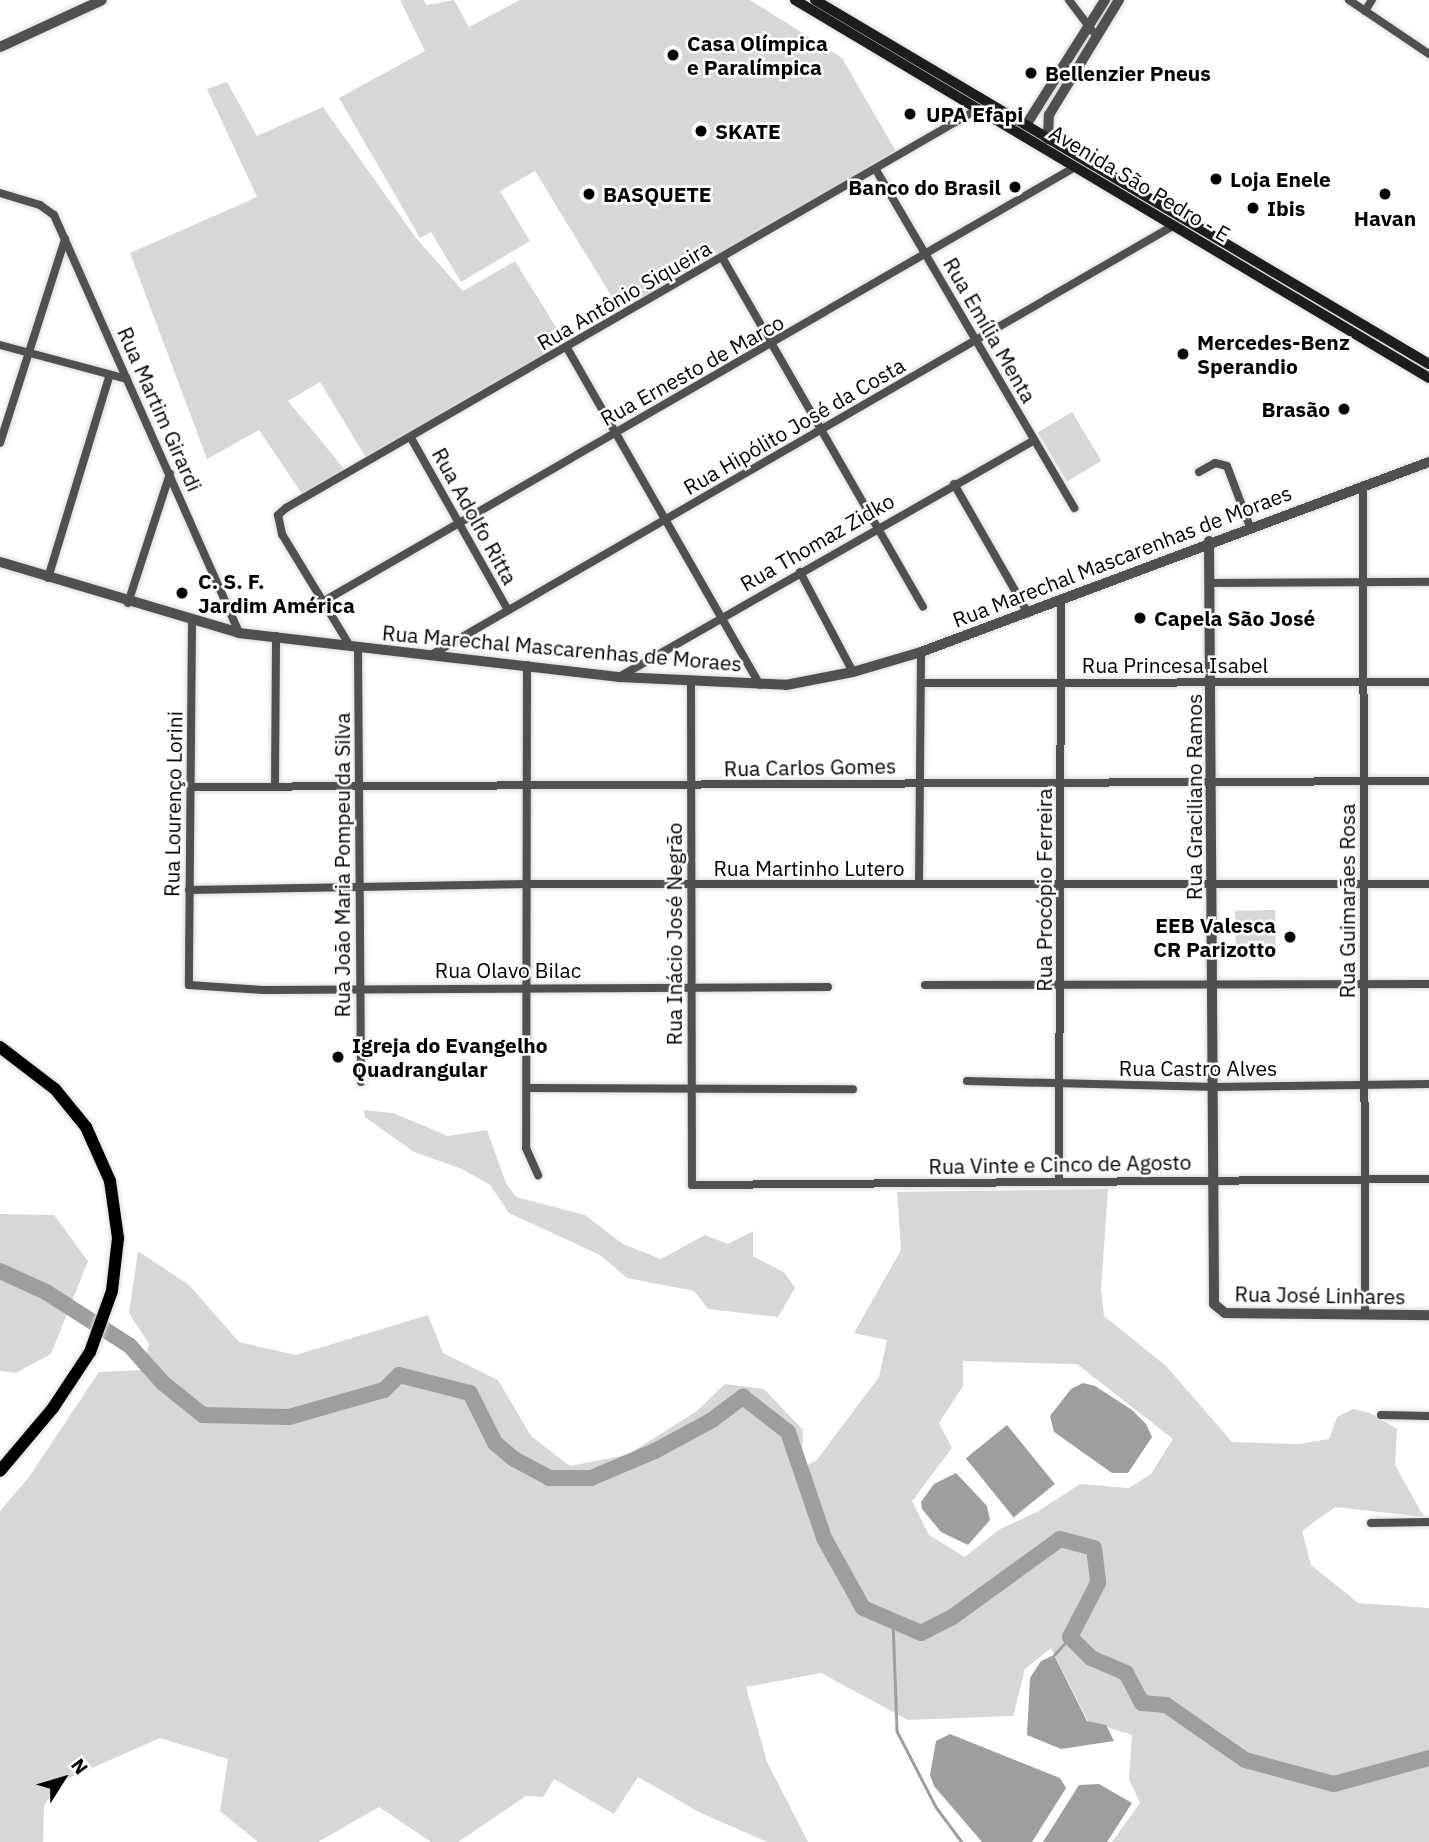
<!DOCTYPE html>
<html>
<head>
<meta charset="utf-8">
<style>
	body { margin:0 }
	#map { position:relative; width:1429px; height:1842px; overflow:hidden; background:#fff; font-family:"IBM Plex Sans",sans-serif }
	div>[style] { position:absolute }
	[style*='--x'] { left:calc(var(--x)*1px); top:calc(var(--y)*1px); width:calc(var(--w)*1px); rotate:calc(var(--a)*1deg) }
	.green>* { inset:0; background:#d7d7d7; transform-origin:0 0 }
	.water>* { inset:0; background:#9e9e9e; transform-origin:0 0 }
	.stream>* { height:2.5px; margin:-1.25px; padding:0 1.25px; transform-origin:1.25px; border-radius:1.25px; background:#9e9e9e }
	.river>* { height:16px; margin:-8px; padding:0 8px; transform-origin:8px; border-radius:8px; background:#9e9e9e }
	.roads { filter:drop-shadow(0 0 2px #dbdbdb) drop-shadow(0 0 2px #dbdbdb) }
	.minor>* { height:8px; margin:-4px; padding:0 4px; transform-origin:4px; border-radius:4px; background:#505050 }
	.tertiary>* { height:10px; margin:-5px; padding:0 5px; transform-origin:5px; border-radius:5px; background:#505050 }
	.secondary>* { height:10px; margin:-5px; padding:0 5px; transform-origin:5px; border-radius:5px; background:#1d1d1d }
	.trunk>* { height:12px; margin:-6px; padding:0 6px; transform-origin:6px; border-radius:6px; background:#000 }
	.dots>* { width:19px; height:19px; translate:-50% -50%; box-sizing:border-box; border:4px solid #fff; border-radius:50% }
	span { translate:-50% -50%; white-space:nowrap; text-align:center; line-height:1.15; -webkit-text-stroke:5px #fff; paint-order:stroke }
	.poi-label { font-size:21px; color:#000; font-weight:700 }
	.left { translate:0 -50%; text-align:left }
	.right { translate:-100% -50%; text-align:right }
	.street-label { font-size:21px; color:#000 }
	.north { position:absolute; left:28px; top:1744px; width:70px; height:70px; -webkit-text-stroke:5px #fff; paint-order:stroke; rotate:53deg; font-size:19px; font-weight:700; line-height:28px; text-align:center; color:#000 }
	.north::after { content:''; display:block; margin:auto; width:24px; height:32px; background:#000; clip-path:polygon(50% 0,100% 100%,50% 72%,0 100%) }
</style>
</head>
<body>
<div id="map">
	<div class="green">
		<div style="clip-path:polygon(400px 0,423px 0,427px 5px,454px 0,469px 27px,520px 0,750px 0,842px 58px,898px 155px,623px 315px,535px 171px,500px 191px,530px 241px,461px 282px,431px 232px,420px 238px,339px 98px,425px 51px)"></div>
		<div style="clip-path:polygon(227px 82px,257px 136px,323px 107px,416px 238px,463px 291px,515px 261px,567px 345px,368px 461px,320px 382px,288px 401px,346px 471px,304px 497px,259px 430px,207px 459px,130px 253px,257px 197px,207px 89px)"></div>
		<div style="left:1072px;top:412px;width:57px;height:40px;rotate:59deg"></div>
		<div style="left:1275px;top:910px;width:48px;height:40px;rotate:89deg"></div>
		<div style="clip-path:polygon(364px 1110px,393px 1113px,448px 1136px,487px 1130px,506px 1183px,516px 1197px,585px 1215px,623px 1244px,661px 1259px,705px 1235px,728px 1244px,753px 1231px,753px 1256px,785px 1273px,795px 1288px,778px 1317px,708px 1309px,694px 1291px,627px 1278px,600px 1255px,509px 1213px,490px 1185px,462px 1169px,414px 1152px,365px 1117px)"></div>
		<div style="clip-path:polygon(evenodd,1108px 1189px,1101px 1290px,1104px 1316px,1166px 1366px,1232px 1442px,1299px 1444px,1329px 1439px,1337px 1417px,1353px 1409px,1370px 1413px,1397px 1429px,1395px 1465px,1424px 1517px,1335px 1507px,1302px 1531px,1311px 1565px,1358px 1603px,1429px 1608px,1429px 1842px,1112px 1842px,1140px 1803px,1129px 1779px,1132px 1735px,1088px 1721px,1051px 1648px,1025px 1669px,1013px 1716px,908px 1720px,821px 1673px,746px 1687px,767px 1762px,808px 1842px,767px 1842px,699px 1812px,638px 1777px,614px 1814px,554px 1779px,543px 1797px,526px 1796px,458px 1842px,431px 1842px,379px 1807px,318px 1842px,258px 1842px,220px 1811px,228px 1759px,160px 1738px,58px 1783px,44px 1806px,43px 1842px,0 1842px,0 1511px,29px 1477px,99px 1372px,142px 1370px,149px 1344px,129px 1313px,138px 1251px,189px 1285px,239px 1342px,296px 1355px,428px 1315px,443px 1353px,498px 1380px,531px 1436px,570px 1466px,627px 1455px,697px 1411px,725px 1384px,764px 1389px,803px 1430px,801px 1468px,816px 1461px,879px 1377px,887px 1340px,854px 1333px,901px 1250px,897px 1192px,1108px 1189px,963px 1361px,1077px 1364px,1173px 1439px,1151px 1474px,1129px 1488px,1080px 1484px,1037px 1512px,1000px 1529px,965px 1557px,929px 1535px,912px 1501px,952px 1448px,939px 1423px,963px 1386px,963px 1361px)"></div>
		<div style="clip-path:polygon(0 1214px,54px 1215px,88px 1261px,51px 1354px,16px 1373px,0 1371px)"></div>
	</div>
	<div class="water">
		<div style="clip-path:polygon(1083px 1383px,1095px 1386px,1132px 1410px,1146px 1424px,1152px 1437px,1128px 1473px,1112px 1473px,1054px 1432px,1050px 1416px,1071px 1389px)"></div>
		<div style="left:1007px;top:1425px;width:76px;height:53px;rotate:51deg"></div>
		<div style="clip-path:polygon(956px 1473px,987px 1506px,990px 1520px,968px 1545px,941px 1532px,922px 1509px,921px 1502px,934px 1484px)"></div>
		<div style="clip-path:polygon(1054px 1655px,1087px 1721px,1106px 1725px,1114px 1741px,1061px 1749px,1027px 1735px,1030px 1678px,1041px 1661px)"></div>
		<div style="clip-path:polygon(950px 1734px,1060px 1778px,1066px 1788px,1032px 1842px,982px 1842px,934px 1786px,930px 1775px,936px 1741px)"></div>
		<div style="clip-path:polygon(1099px 1784px,1132px 1803px,1107px 1842px,1043px 1842px,1079px 1785px)"></div>
	</div>
	<div class="stream">
		<div style="--x:893;--y:1621;--w:110;--a:87.9"></div>
		<div style="--x:897;--y:1731;--w:85;--a:62.8"></div>
		<div style="--x:936;--y:1807;--w:44;--a:53.4"></div>
		<div style="--x:1054;--y:1655;--w:24;--a:-48"></div>
	</div>
	<div class="river">
		<div style="--x:0;--y:1271;--w:51;--a:24.5"></div>
		<div style="--x:46;--y:1292;--w:100;--a:32.7"></div>
		<div style="--x:130;--y:1346;--w:50;--a:48.3"></div>
		<div style="--x:163;--y:1383;--w:51;--a:38.7"></div>
		<div style="--x:203;--y:1415;--w:86;--a:1.3"></div>
		<div style="--x:289;--y:1417;--w:99;--a:-15.9"></div>
		<div style="--x:384;--y:1390;--w:21;--a:-45"></div>
		<div style="--x:399;--y:1375;--w:73;--a:14.2"></div>
		<div style="--x:470;--y:1393;--w:56;--a:63.4"></div>
		<div style="--x:495;--y:1443;--w:25;--a:40"></div>
		<div style="--x:514;--y:1459;--w:40;--a:28"></div>
		<div style="--x:549;--y:1478;--w:42;--a:0"></div>
		<div style="--x:591;--y:1478;--w:69;--a:-22.9"></div>
		<div style="--x:655;--y:1451;--w:65;--a:-28.5"></div>
		<div style="--x:712;--y:1420;--w:39;--a:-37"></div>
		<div style="--x:743;--y:1397;--w:57;--a:37.9"></div>
		<div style="--x:788;--y:1432;--w:112;--a:71.2"></div>
		<div style="--x:824;--y:1538;--w:80;--a:60.9"></div>
		<div style="--x:863;--y:1608;--w:63;--a:23.3"></div>
		<div style="--x:921;--y:1633;--w:34;--a:-27"></div>
		<div style="--x:951;--y:1618;--w:135;--a:-35.9"></div>
		<div style="--x:1060;--y:1539;--w:35;--a:15"></div>
		<div style="--x:1094;--y:1548;--w:35;--a:83"></div>
		<div style="--x:1098;--y:1583;--w:61;--a:117.4"></div>
		<div style="--x:1070;--y:1637;--w:30;--a:45"></div>
		<div style="--x:1091;--y:1658;--w:38;--a:23"></div>
		<div style="--x:1126;--y:1673;--w:34;--a:62"></div>
		<div style="--x:1142;--y:1703;--w:24;--a:5"></div>
		<div style="--x:1166;--y:1705;--w:96;--a:34.8"></div>
		<div style="--x:1245;--y:1760;--w:92;--a:15.1"></div>
		<div style="--x:1334;--y:1784;--w:98;--a:-15.3"></div>
	</div>
	<div class="roads">
		<div class="minor">
			<div style="--x:1069;--y:0;--w:39;--a:53"></div>
			<div style="--x:1349;--y:0;--w:97;--a:34"></div>
			<div style="--x:1365;--y:11;--w:13;--a:-58"></div>
			<div style="--x:876;--y:170;--w:392;--a:59.6"></div>
			<div style="--x:0;--y:193;--w:42;--a:16.7"></div>
			<div style="--x:40;--y:205;--w:17;--a:36"></div>
			<div style="--x:54;--y:215;--w:457;--a:66.1"></div>
			<div style="--x:723;--y:259;--w:401;--a:60.1"></div>
			<div style="--x:0;--y:345;--w:131;--a:15"></div>
			<div style="--x:567;--y:348;--w:388;--a:60.2"></div>
			<div style="--x:411;--y:438;--w:197;--a:60.6"></div>
			<div style="--x:0;--y:443;--w:214;--a:-72.3"></div>
			<div style="--x:1199;--y:472;--w:18;--a:-29"></div>
			<div style="--x:1215;--y:463;--w:12;--a:14"></div>
			<div style="--x:1227;--y:466;--w:65;--a:69.3"></div>
			<div style="--x:954;--y:484;--w:149;--a:60.2"></div>
			<div style="--x:1363;--y:486;--w:829;--a:89.86"></div>
			<div style="--x:800;--y:572;--w:113;--a:62.1"></div>
			<div style="--x:48;--y:578;--w:210;--a:-73.1"></div>
			<div style="--x:1212;--y:583;--w:217;--a:-0.3"></div>
			<div style="--x:324;--y:601;--w:867;--a:-30.02"></div>
			<div style="--x:128;--y:603;--w:136;--a:-72"></div>
			<div style="--x:192;--y:622;--w:363;--a:90.5"></div>
			<div style="--x:189;--y:985;--w:74;--a:3.9"></div>
			<div style="--x:263;--y:990;--w:565;--a:-0.3"></div>
			<div style="--x:350;--y:646;--w:131;--a:-121.3"></div>
			<div style="--x:282;--y:534;--w:19;--a:-102"></div>
			<div style="--x:278;--y:515;--w:11;--a:-41"></div>
			<div style="--x:286;--y:508;--w:799;--a:-29.97"></div>
			<div style="--x:358;--y:647;--w:435;--a:89.6"></div>
			<div style="--x:431;--y:655;--w:857;--a:-30.04"></div>
			<div style="--x:527;--y:665;--w:483;--a:90.1"></div>
			<div style="--x:526;--y:1148;--w:30;--a:66"></div>
			<div style="--x:619;--y:677;--w:478;--a:-29.7"></div>
			<div style="--x:921;--y:683;--w:508;--a:-0.11"></div>
			<div style="--x:691;--y:684;--w:501;--a:89.89"></div>
			<div style="--x:692;--y:1185;--w:737;--a:-0.47"></div>
			<div style="--x:275;--y:786;--w:150;--a:-89.6"></div>
			<div style="--x:191;--y:787;--w:1238;--a:-0.28"></div>
			<div style="--x:919;--y:884;--w:232;--a:-89.5"></div>
			<div style="--x:189;--y:890;--w:338;--a:-1"></div>
			<div style="--x:527;--y:884;--w:902;--a:0"></div>
			<div style="--x:925;--y:985;--w:504;--a:-0.11"></div>
			<div style="--x:967;--y:1081;--w:249;--a:1.4"></div>
			<div style="--x:1216;--y:1087;--w:213;--a:-0.8"></div>
			<div style="--x:528;--y:1088;--w:325;--a:0.2"></div>
			<div style="--x:1059;--y:1180;--w:579;--a:-89.8"></div>
			<div style="--x:1381;--y:1415;--w:48;--a:1.2"></div>
			<div style="--x:1371;--y:1523;--w:58;--a:-1"></div>
		</div>
		<div class="tertiary">
			<div style="--x:0;--y:47;--w:112;--a:-24.7"></div>
			<div style="--x:1026;--y:125;--w:148;--a:-57.7"></div>
			<div style="--x:1048;--y:139;--w:24;--a:-88"></div>
			<div style="--x:1049;--y:115;--w:135;--a:-58.7"></div>
			<div style="--x:1209;--y:541;--w:763;--a:89.62"></div>
			<div style="--x:1214;--y:1304;--w:14;--a:39"></div>
			<div style="--x:1225;--y:1313;--w:204;--a:0.6"></div>
			<div style="--x:0;--y:562;--w:249;--a:16.5"></div>
			<div style="--x:239;--y:633;--w:383;--a:6.6"></div>
			<div style="--x:619;--y:677;--w:167;--a:2.7"></div>
			<div style="--x:786;--y:685;--w:68;--a:-11"></div>
			<div style="--x:853;--y:672;--w:71;--a:-16.4"></div>
			<div style="--x:921;--y:652;--w:542;--a:-20.51"></div>
		</div>
		<div class="secondary">
			<div style="--x:795;--y:0;--w:738;--a:30.8"></div>
			<div style="--x:815;--y:0;--w:714;--a:30.66"></div>
		</div>
		<div class="trunk">
			<div style="--x:0;--y:1047;--w:69;--a:37.4"></div>
			<div style="--x:55;--y:1089;--w:49;--a:50.8"></div>
			<div style="--x:86;--y:1127;--w:59;--a:66"></div>
			<div style="--x:110;--y:1181;--w:58;--a:82"></div>
			<div style="--x:118;--y:1238;--w:53;--a:96.5"></div>
			<div style="--x:112;--y:1291;--w:65;--a:109.8"></div>
			<div style="--x:90;--y:1352;--w:67;--a:123.5"></div>
			<div style="--x:53;--y:1408;--w:82;--a:130.1"></div>
		</div>
	</div>
	<div class="dots">
		<div style="left:673px;top:55px;background:#000"></div>
		<div style="left:1031px;top:73px;background:#000"></div>
		<div style="left:910px;top:114px;background:#000"></div>
		<div style="left:701px;top:131px;background:#000"></div>
		<div style="left:1216px;top:179px;background:#000"></div>
		<div style="left:1015px;top:187px;background:#000"></div>
		<div style="left:589px;top:194px;background:#000"></div>
		<div style="left:1385px;top:194px;background:#000"></div>
		<div style="left:1253px;top:208px;background:#000"></div>
		<div style="left:1183px;top:354px;background:#000"></div>
		<div style="left:1344px;top:409px;background:#000"></div>
		<div style="left:182px;top:593px;background:#000"></div>
		<div style="left:1140px;top:618px;background:#000"></div>
		<div style="left:1290px;top:937px;background:#000"></div>
		<div style="left:338px;top:1057px;background:#000"></div>
	</div>
	<div class="poi-label">
		<span class="left" style="left:687px;top:55px">Casa Olímpica<br>e Paralímpica</span>
		<span class="left" style="left:1045px;top:73px">Bellenzier Pneus</span>
		<span class="left" style="left:926px;top:114px">UPA Efapi</span>
		<span class="left" style="left:715px;top:131px">SKATE</span>
		<span class="left" style="left:1230px;top:179px">Loja Enele</span>
		<span class="right" style="left:1001px;top:187px">Banco do Brasil</span>
		<span class="left" style="left:603px;top:194px">BASQUETE</span>
		<span class="left" style="left:1267px;top:208px">Ibis</span>
		<span style="left:1385px;top:218px">Havan</span>
		<span class="left" style="left:1197px;top:354px">Mercedes-Benz<br>Sperandio</span>
		<span class="right" style="left:1330px;top:409px">Brasão</span>
		<span class="left" style="left:198px;top:593px">C. S. F.<br>Jardim América</span>
		<span class="left" style="left:1154px;top:618px">Capela São José</span>
		<span class="right" style="left:1276px;top:937px">EEB Valesca<br>CR Parizotto</span>
		<span class="left" style="left:352px;top:1057px">Igreja do Evangelho<br>Quadrangular</span>
	</div>
	<div class="street-label">
		<span style="left:1140px;top:183px;rotate:31deg">Avenida São Pedro - E</span>
		<span style="left:624px;top:295px;rotate:-30deg">Rua Antônio Siqueira</span>
		<span style="left:990px;top:330px;rotate:60deg">Rua Emília Menta</span>
		<span style="left:692px;top:370px;rotate:-29deg">Rua Ernesto de Marco</span>
		<span style="left:160px;top:409px;rotate:66deg">Rua Martim Girardi</span>
		<span style="left:794px;top:426px;rotate:-30deg">Rua Hipólito José da Costa</span>
		<span style="left:475px;top:516px;rotate:61deg">Rua Adolfo Ritta</span>
		<span style="left:817px;top:542px;rotate:-30deg">Rua Thomaz Zidko</span>
		<span style="left:1122px;top:556px;rotate:-21deg">Rua Marechal Mascarenhas de Moraes</span>
		<span style="left:562px;top:648px;rotate:5deg">Rua Marechal Mascarenhas de Moraes</span>
		<span style="left:1175px;top:665px">Rua Princesa Isabel</span>
		<span style="left:810px;top:767px;rotate:-1deg">Rua Carlos Gomes</span>
		<span style="left:1194px;top:797px;rotate:-90deg">Rua Graciliano Ramos</span>
		<span style="left:173px;top:804px;rotate:-89deg">Rua Lourenço Lorini</span>
		<span style="left:342px;top:865px;rotate:-90deg">Rua João Maria Pompeu da Silva</span>
		<span style="left:809px;top:868px">Rua Martinho Lutero</span>
		<span style="left:1044px;top:890px;rotate:-90deg">Rua Procópio Ferreira</span>
		<span style="left:1347px;top:901px;rotate:-90deg">Rua Guimarães Rosa</span>
		<span style="left:674px;top:934px;rotate:-90deg">Rua Inácio José Negrão</span>
		<span style="left:508px;top:970px">Rua Olavo Bilac</span>
		<span style="left:1198px;top:1068px">Rua Castro Alves</span>
		<span style="left:1060px;top:1164px;rotate:-1deg">Rua Vinte e Cinco de Agosto</span>
		<span style="left:1320px;top:1295px;rotate:1deg">Rua José Linhares</span>
	</div>
	<div class="north">N</div>
</div>
</body>
</html>
